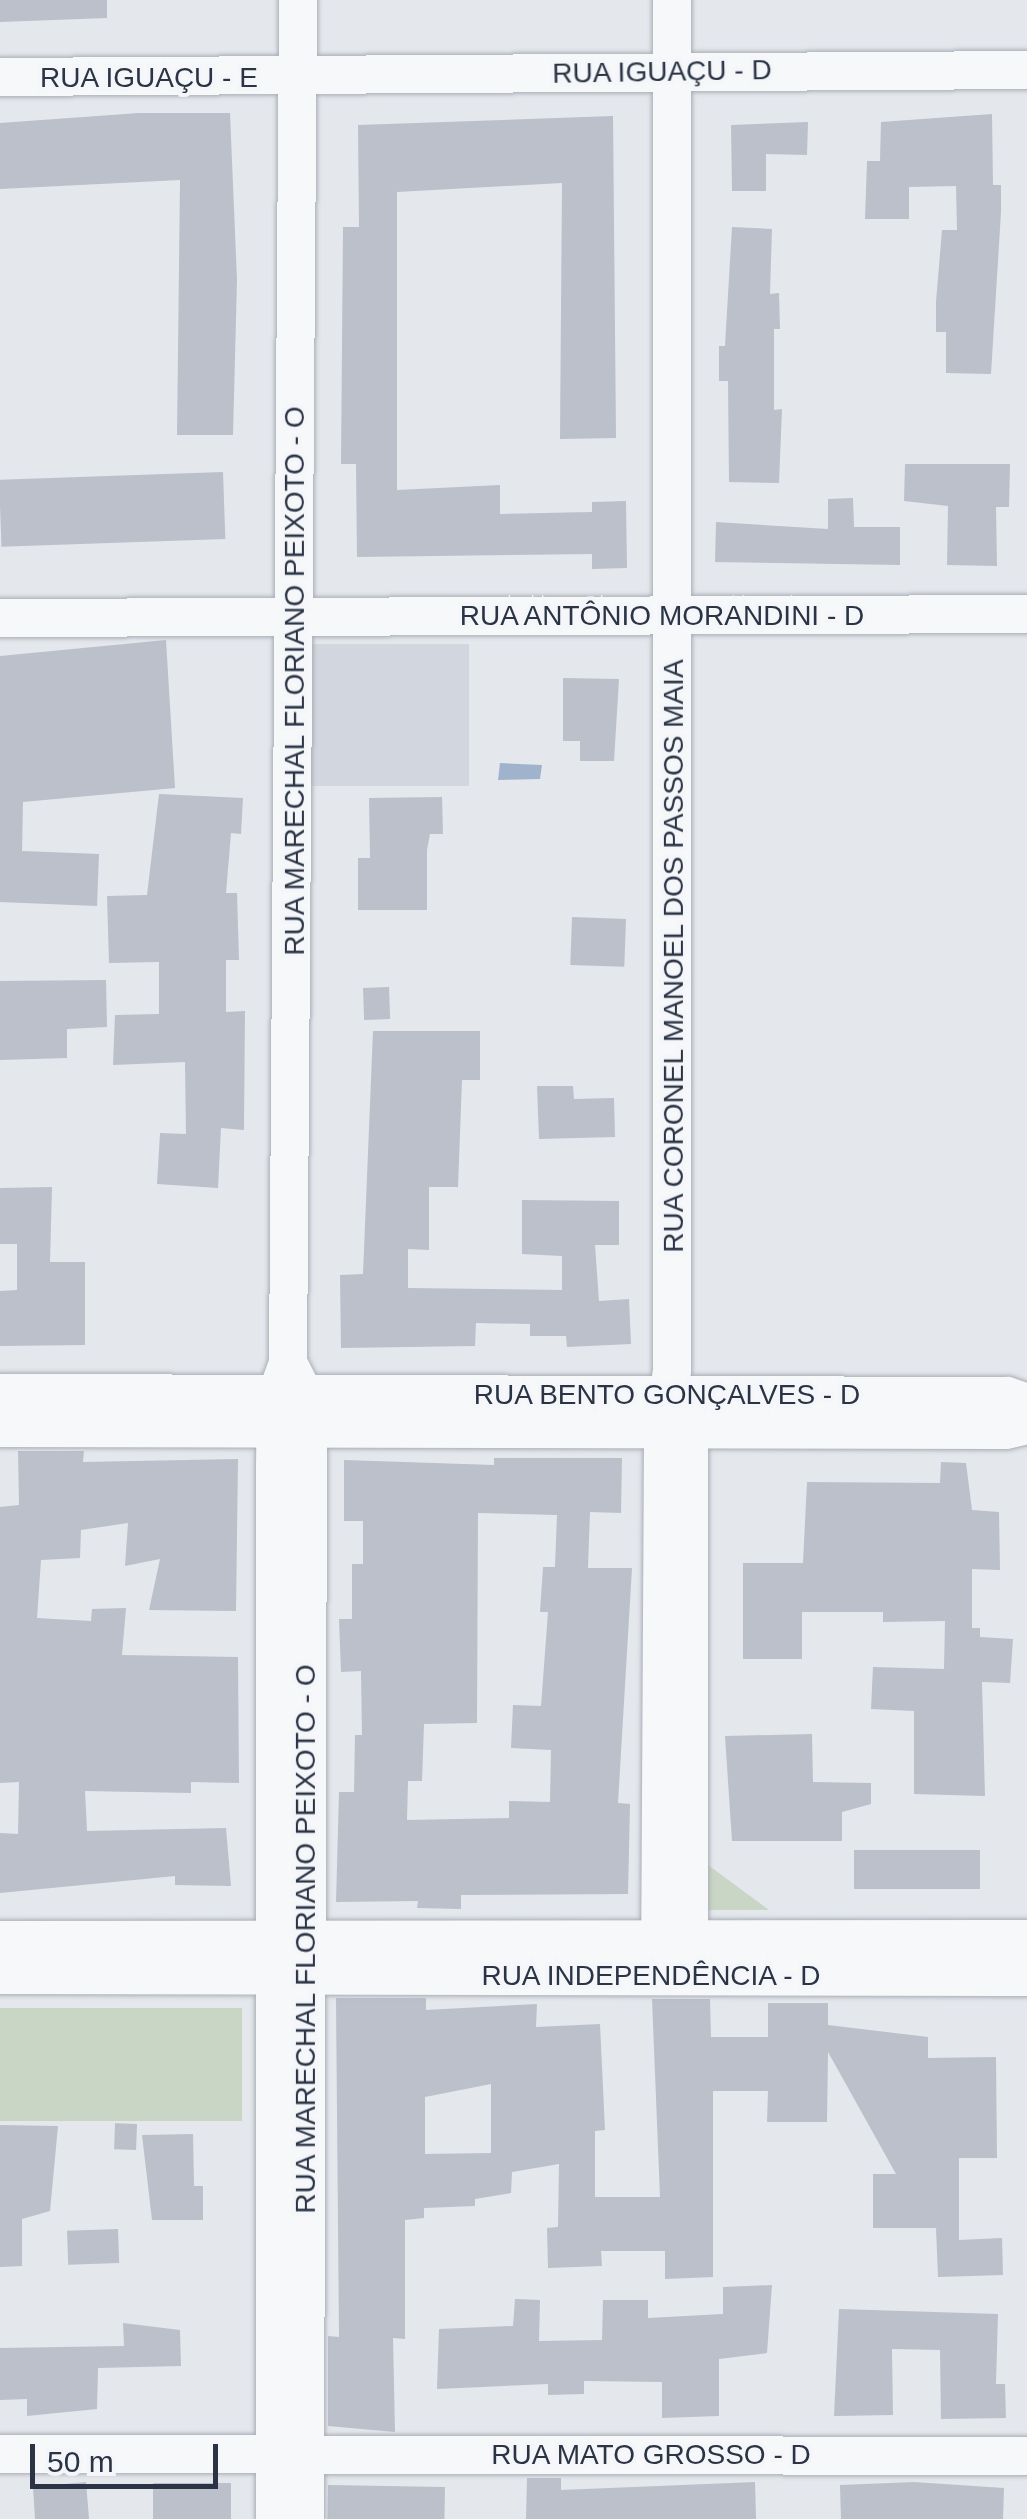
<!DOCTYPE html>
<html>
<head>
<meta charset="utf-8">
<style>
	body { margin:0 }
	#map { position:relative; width:1027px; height:2519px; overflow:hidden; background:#e4e7ec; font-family:Arial,sans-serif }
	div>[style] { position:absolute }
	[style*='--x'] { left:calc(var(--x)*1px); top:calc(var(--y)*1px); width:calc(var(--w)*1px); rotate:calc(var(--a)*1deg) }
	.built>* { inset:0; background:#d2d6de; transform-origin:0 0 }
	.green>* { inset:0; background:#c9d6c5; transform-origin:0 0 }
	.water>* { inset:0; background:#9fb4cc }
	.building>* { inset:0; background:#bbc0ca; transform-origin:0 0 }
	.roads { filter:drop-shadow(0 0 2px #a9aeb7) drop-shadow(0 0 2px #a9aeb7) }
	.minor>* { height:38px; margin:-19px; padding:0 19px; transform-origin:19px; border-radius:19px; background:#f7f8fa }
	span { translate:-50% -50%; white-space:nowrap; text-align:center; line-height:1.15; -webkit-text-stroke:8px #f4f6f9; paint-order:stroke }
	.street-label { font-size:28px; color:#2b3445 }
	.scale { position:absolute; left:30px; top:2444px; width:188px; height:45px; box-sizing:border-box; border:5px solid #2b3445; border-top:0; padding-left:12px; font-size:30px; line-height:35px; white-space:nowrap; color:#2b3445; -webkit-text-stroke:8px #f4f6f9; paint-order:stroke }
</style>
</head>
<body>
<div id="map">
	<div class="built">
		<div style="left:469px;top:644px;width:142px;height:163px;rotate:90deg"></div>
	</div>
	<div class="green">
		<div style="clip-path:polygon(708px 1865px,769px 1910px,707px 1910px)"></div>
		<div style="left:0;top:2008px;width:242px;height:113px"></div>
	</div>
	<div class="water">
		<div style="clip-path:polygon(500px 763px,542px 765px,540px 779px,498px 780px)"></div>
	</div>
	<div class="building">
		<div style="clip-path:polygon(0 0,107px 0,107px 18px,0 22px)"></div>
		<div style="clip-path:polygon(139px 113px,230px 113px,237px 280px,233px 435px,177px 435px,180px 180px,0 189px,0 123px)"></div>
		<div style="clip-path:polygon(992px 114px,993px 185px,1001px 185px,1001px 212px,991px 374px,946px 373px,946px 332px,936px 332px,936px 302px,942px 230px,957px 230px,956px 186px,909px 187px,909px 219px,865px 219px,867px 161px,880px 161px,881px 122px)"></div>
		<div style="clip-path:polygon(613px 116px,616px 438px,560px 439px,562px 183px,397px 192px,397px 490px,500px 485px,500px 514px,592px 512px,592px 502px,626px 501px,627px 568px,592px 569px,592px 554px,357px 557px,356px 464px,341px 464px,343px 227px,359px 227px,358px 125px)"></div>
		<div style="clip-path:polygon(808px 122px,807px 155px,766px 154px,766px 191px,732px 191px,731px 125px)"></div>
		<div style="clip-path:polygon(732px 227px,772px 229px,770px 294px,779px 293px,780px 329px,774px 329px,774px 410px,782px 409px,779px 483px,729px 482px,728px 381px,719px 381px,719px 346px,725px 346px)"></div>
		<div style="clip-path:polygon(905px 464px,1010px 464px,1009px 507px,996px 507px,997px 566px,947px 565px,948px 506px,904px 501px)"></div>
		<div style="left:223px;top:472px;width:67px;height:224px;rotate:88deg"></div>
		<div style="clip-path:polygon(853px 498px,854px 527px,900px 527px,900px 565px,715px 562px,716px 522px,828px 529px,828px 499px)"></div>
		<div style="clip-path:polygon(166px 640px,175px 788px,23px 802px,22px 851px,99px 854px,97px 906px,0 902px,0 656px)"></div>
		<div style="clip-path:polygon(563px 678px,619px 679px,614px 761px,580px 761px,580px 741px,563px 741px)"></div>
		<div style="clip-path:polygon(159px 794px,243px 798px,241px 834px,231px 833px,226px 893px,237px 893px,239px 960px,226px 960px,226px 1012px,245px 1011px,244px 1130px,221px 1128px,218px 1188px,157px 1184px,160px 1133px,186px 1134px,185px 1062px,113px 1065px,115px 1015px,159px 1014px,159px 962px,109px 963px,107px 896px,147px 895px)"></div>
		<div style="clip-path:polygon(442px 797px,443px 834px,430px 834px,427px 850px,427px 910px,358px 910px,358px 858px,370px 858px,369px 798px)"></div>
		<div style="left:572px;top:917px;width:54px;height:48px;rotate:2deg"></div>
		<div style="clip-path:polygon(106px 980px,107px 1027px,67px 1029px,67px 1058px,0 1060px,0 981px)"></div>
		<div style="left:389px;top:987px;width:32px;height:26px;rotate:88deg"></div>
		<div style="clip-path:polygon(373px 1031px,480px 1031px,480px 1080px,462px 1080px,458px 1187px,429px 1187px,429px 1250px,408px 1249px,408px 1288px,562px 1290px,562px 1256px,522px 1254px,522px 1200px,619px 1201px,619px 1245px,595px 1245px,599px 1301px,629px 1299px,631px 1344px,567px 1347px,566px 1336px,530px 1336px,530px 1324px,476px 1323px,475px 1346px,341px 1348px,340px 1275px,363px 1274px)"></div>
		<div style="clip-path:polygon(537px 1086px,573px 1086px,574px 1099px,614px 1098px,615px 1137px,539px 1139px)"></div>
		<div style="clip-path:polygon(52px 1187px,50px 1262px,85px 1262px,85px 1345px,0 1346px,0 1291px,17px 1290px,17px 1244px,0 1244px,0 1188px)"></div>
		<div style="clip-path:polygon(18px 1451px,84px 1451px,83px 1462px,238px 1459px,236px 1611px,149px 1610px,160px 1559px,125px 1566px,128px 1523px,81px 1530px,80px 1558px,41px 1560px,37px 1618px,91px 1621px,92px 1609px,126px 1608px,122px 1655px,238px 1657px,239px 1783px,191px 1782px,191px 1793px,85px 1791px,87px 1831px,226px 1828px,231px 1886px,175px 1885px,175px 1876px,0 1893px,0 1833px,18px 1834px,19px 1782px,0 1783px,0 1507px,19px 1505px)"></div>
		<div style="clip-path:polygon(evenodd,494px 1458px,622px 1458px,621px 1513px,590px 1512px,588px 1568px,632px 1568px,618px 1803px,630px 1804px,628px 1894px,461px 1895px,461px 1909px,417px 1908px,418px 1901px,336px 1902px,339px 1792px,354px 1792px,355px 1735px,362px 1735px,361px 1671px,341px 1672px,339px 1619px,352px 1619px,352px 1564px,363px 1564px,363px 1521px,344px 1521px,344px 1460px,494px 1465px,494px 1458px,478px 1513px,557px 1515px,555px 1567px,543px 1567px,540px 1612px,548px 1612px,541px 1706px,513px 1705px,511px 1748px,551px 1750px,550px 1802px,509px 1801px,509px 1818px,407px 1820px,408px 1781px,422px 1781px,424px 1724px,477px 1723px,478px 1513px)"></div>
		<div style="clip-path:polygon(941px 1462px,966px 1463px,972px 1510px,999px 1512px,1000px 1570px,972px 1569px,972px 1628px,980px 1628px,980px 1637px,1013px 1639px,1010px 1683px,982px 1682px,985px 1796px,914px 1794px,914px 1711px,871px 1709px,873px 1667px,944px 1669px,945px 1621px,883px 1622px,883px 1612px,802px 1612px,802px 1659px,743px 1659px,743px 1563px,803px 1563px,807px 1482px,940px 1483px)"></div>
		<div style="clip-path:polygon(812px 1734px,813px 1782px,871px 1783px,871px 1804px,842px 1812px,842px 1841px,732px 1841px,725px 1736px)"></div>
		<div style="left:980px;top:1850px;width:39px;height:126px;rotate:90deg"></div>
		<div style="clip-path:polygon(evenodd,336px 1998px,426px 1998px,426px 2010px,537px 2004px,536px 2027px,600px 2024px,605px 2130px,595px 2131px,595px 2197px,660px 2197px,652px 1999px,710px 1999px,711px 2037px,768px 2037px,768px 2003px,828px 2003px,828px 2025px,928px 2037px,928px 2058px,996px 2057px,997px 2158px,959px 2158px,959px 2240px,1002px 2238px,1003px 2275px,938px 2277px,936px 2228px,873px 2228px,873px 2174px,896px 2174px,828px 2052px,827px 2122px,767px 2122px,768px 2091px,713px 2091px,713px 2277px,665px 2279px,665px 2251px,601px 2251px,602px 2266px,548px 2268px,547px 2228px,558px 2227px,559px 2164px,512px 2172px,511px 2193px,475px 2199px,475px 2206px,424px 2208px,424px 2218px,405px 2220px,405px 2339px,393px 2338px,395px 2432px,328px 2426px,328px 2336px,339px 2337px,336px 1998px,491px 2084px,491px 2153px,425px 2154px,425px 2097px,491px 2084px)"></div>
		<div style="left:137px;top:2124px;width:26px;height:22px;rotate:92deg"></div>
		<div style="clip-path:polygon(0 2125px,58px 2126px,50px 2211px,22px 2219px,22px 2266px,0 2267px)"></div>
		<div style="clip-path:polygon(193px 2134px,194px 2186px,203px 2186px,203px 2220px,152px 2220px,142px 2135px)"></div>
		<div style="left:118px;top:2229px;width:34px;height:51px;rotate:88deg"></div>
		<div style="clip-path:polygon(772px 2285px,767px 2353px,719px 2359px,719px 2416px,662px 2418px,662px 2382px,584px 2381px,584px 2394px,548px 2395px,548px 2384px,437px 2389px,439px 2329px,513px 2326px,515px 2299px,540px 2300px,539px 2341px,602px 2340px,603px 2300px,648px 2300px,648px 2318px,723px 2314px,723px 2287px)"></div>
		<div style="clip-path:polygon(839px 2309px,998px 2314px,996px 2384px,1005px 2384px,1006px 2418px,941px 2419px,940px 2350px,892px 2349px,893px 2415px,834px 2416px)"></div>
		<div style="clip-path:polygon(123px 2323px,180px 2330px,181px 2366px,98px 2368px,97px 2409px,27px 2416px,27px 2399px,0 2400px,0 2348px,124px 2346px)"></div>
		<div style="clip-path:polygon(527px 2478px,561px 2478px,561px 2490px,755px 2482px,756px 2519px,526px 2519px)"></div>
		<div style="clip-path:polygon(86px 2482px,89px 2519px,35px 2519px,33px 2487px)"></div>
		<div style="clip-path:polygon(914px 2482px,1004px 2488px,1003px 2519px,841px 2519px,840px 2485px)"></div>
		<div style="left:231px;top:2483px;width:36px;height:78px;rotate:90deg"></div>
		<div style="left:328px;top:2485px;width:117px;height:34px;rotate:1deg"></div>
	</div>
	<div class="roads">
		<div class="minor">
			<div style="--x:0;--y:77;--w:1027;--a:-0.39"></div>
			<div style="--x:0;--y:618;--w:1027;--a:-0.22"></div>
			<div style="--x:288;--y:1363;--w:37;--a:63"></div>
			<div style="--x:305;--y:1396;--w:33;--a:85"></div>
			<div style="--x:308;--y:1429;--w:1090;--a:90.16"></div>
			<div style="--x:0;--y:1393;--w:1007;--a:0.17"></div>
			<div style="--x:1007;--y:1396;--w:21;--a:19"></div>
			<div style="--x:0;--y:1428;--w:1006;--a:0.11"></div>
			<div style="--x:1006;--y:1430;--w:22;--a:-13"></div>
			<div style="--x:689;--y:1429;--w:535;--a:90"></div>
			<div style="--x:0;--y:1940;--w:1027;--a:-0.06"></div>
			<div style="--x:0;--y:1975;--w:1027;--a:0.11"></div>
			<div style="--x:660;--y:1976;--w:545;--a:-89.68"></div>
			<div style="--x:663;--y:1431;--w:61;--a:-81.5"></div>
			<div style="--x:672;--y:1371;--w:1371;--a:-90"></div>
			<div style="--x:0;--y:2454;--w:1027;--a:0.11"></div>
			<div style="--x:275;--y:2519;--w:1052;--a:-90"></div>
			<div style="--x:275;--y:1467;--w:71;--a:-89.2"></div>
			<div style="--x:276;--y:1396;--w:35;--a:-70"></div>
			<div style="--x:288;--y:1363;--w:1363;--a:-89.58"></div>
		</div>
	</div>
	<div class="street-label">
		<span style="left:662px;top:72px;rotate:-1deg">RUA IGUAÇU - D</span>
		<span style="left:149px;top:78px">RUA IGUAÇU - E</span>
		<span style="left:662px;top:616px">RUA ANTÔNIO MORANDINI - D</span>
		<span style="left:295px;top:681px;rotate:-90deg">RUA MARECHAL FLORIANO PEIXOTO - O</span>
		<span style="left:674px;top:956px;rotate:-90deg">RUA CORONEL MANOEL DOS PASSOS MAIA</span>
		<span style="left:667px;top:1395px">RUA BENTO GONÇALVES - D</span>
		<span style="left:306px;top:1939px;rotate:-90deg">RUA MARECHAL FLORIANO PEIXOTO - O</span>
		<span style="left:651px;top:1976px">RUA INDEPENDÊNCIA - D</span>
		<span style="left:651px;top:2455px">RUA MATO GROSSO - D</span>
	</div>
	<div class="scale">50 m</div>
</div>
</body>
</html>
